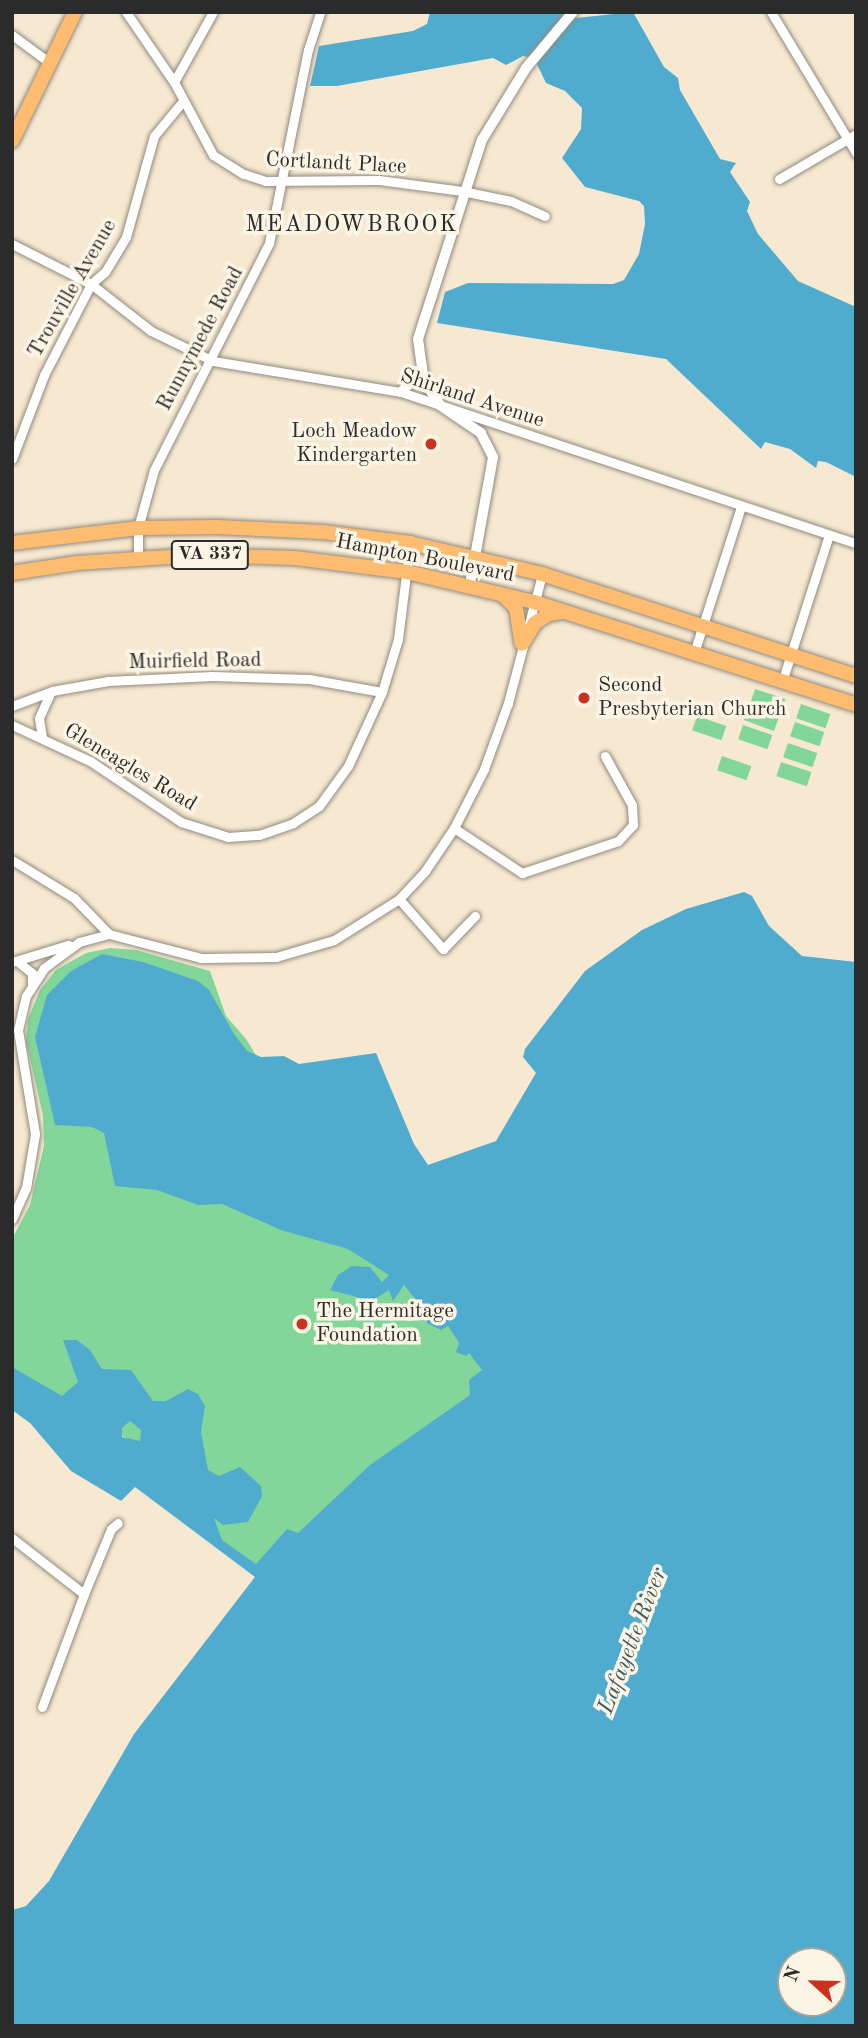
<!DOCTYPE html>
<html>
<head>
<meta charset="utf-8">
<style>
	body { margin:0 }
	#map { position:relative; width:868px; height:2038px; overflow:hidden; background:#f7e9d1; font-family:"Old Standard TT",serif }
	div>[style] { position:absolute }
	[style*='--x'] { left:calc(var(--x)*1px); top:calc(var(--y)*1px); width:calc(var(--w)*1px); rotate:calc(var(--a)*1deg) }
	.green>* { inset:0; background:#82d699; transform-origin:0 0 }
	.water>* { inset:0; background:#50acce }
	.roads { filter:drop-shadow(0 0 2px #918a7e) drop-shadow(0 0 2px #918a7e) }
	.minor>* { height:9px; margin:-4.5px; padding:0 4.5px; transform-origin:4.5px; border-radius:4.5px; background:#fff }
	.tertiary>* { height:10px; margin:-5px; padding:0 5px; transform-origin:5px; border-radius:5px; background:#fff }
	.primary>* { height:14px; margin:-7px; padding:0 7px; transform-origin:7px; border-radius:7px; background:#febc70 }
	.dots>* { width:19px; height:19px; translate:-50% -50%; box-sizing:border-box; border:4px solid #fcf5e5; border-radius:50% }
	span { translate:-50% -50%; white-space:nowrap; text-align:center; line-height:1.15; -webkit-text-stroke:7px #fcf5e5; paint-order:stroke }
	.shield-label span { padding:2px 5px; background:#fcf5e5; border:2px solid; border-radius:5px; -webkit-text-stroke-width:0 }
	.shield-label { font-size:19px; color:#2b2b2b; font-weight:700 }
	.street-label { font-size:21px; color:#2b2b2b }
	.poi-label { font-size:21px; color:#2b2b2b }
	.right { translate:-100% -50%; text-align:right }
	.left { translate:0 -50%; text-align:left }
	.neighbourhood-label { font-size:23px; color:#2b2b2b; letter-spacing:2px }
	.water-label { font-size:23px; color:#385864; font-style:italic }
	.frame { position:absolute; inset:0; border:14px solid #2b2b2b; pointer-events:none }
	.north { position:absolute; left:777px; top:1947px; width:70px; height:70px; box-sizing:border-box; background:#fcf5e5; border:2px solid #a8a49b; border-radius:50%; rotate:292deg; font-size:19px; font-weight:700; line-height:28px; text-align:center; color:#2b2b2b }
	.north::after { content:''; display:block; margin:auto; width:24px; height:32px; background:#c8321e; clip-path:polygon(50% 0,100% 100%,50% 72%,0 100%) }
</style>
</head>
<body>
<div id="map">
	<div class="green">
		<div style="left:755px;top:689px;width:32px;height:15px;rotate:18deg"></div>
		<div style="left:801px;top:704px;width:31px;height:15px;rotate:19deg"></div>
		<div style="left:749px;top:706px;width:32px;height:15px;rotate:20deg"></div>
		<div style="left:697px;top:716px;width:31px;height:15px;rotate:19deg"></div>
		<div style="left:795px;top:722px;width:31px;height:15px;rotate:19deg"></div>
		<div style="left:743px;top:725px;width:31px;height:15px;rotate:19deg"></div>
		<div style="left:788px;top:743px;width:31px;height:15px;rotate:19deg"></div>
		<div style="left:722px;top:756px;width:31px;height:15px;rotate:19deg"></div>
		<div style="left:781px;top:762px;width:32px;height:15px;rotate:18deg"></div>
		<div style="clip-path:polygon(110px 948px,136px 950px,210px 971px,226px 1016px,246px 1039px,381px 1259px,679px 1455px,270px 1588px,173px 1512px,147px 1447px,12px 1388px,12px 1239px,30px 1205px,44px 1146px,43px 1116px,26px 1040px,28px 1019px,40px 990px,56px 970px,86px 953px)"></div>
	</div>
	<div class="water">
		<div style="clip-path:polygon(430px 12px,573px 12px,576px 18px,633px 12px,664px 67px,678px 78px,680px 90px,720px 159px,736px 163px,730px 172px,750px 202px,747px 211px,758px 234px,798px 281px,856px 307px,856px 477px,826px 462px,818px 461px,816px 468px,790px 449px,765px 442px,761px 449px,666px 359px,437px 323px,445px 292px,468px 283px,613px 284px,624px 280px,639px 254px,645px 224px,644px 206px,639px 201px,585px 187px,562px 158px,581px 129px,582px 108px,565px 91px,546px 83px,534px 58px,523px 56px,506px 65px,493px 58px,337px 86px,310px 86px,319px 46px,413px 31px,427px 24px)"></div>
		<div style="clip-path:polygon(evenodd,744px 892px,752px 896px,769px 926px,802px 956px,856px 962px,856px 2026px,12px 2026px,12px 1910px,26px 1906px,49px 1881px,134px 1734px,255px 1577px,135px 1487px,121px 1501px,71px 1471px,30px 1423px,12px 1410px,12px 1367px,62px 1396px,78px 1382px,63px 1340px,77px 1340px,90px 1350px,102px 1369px,131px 1370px,153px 1401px,166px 1401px,188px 1389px,198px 1394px,205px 1406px,201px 1432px,208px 1470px,219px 1476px,240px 1467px,261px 1486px,262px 1496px,248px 1522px,223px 1525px,214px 1518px,222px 1540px,256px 1564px,287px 1529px,298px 1533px,370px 1465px,470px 1395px,469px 1380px,482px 1370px,469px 1353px,466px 1356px,456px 1352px,459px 1343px,448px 1326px,441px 1330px,427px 1323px,426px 1312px,404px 1285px,393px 1301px,389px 1290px,372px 1301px,330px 1290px,338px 1275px,352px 1266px,370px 1267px,382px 1282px,389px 1275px,348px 1249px,281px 1230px,222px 1204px,198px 1205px,157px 1190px,115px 1186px,104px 1133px,92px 1127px,55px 1125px,35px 1037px,47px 995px,71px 971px,102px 954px,143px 962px,198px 981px,209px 990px,234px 1034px,247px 1051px,261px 1057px,284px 1056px,299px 1064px,376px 1053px,414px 1144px,428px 1165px,496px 1141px,536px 1073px,523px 1057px,525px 1049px,585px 971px,642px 930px,686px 909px,744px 892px,130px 1421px,141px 1430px,140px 1441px,122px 1437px,122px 1428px,130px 1421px,744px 892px,833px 1961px,833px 2003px,791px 2003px,791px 1961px,833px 1961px)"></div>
	</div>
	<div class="roads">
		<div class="minor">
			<div style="--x:126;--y:12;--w:85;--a:55.6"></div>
			<div style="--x:174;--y:82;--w:83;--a:61.9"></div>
			<div style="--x:213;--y:155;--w:36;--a:32"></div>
			<div style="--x:244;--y:174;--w:22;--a:18"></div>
			<div style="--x:265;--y:181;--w:114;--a:-0.5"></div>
			<div style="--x:379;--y:180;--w:84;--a:7.5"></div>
			<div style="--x:462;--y:191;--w:50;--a:11.5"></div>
			<div style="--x:511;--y:201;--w:37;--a:24"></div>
			<div style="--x:771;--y:12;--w:165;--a:58.9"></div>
			<div style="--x:12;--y:35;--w:47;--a:36.4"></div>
			<div style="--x:174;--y:82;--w:80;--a:-60.9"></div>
			<div style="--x:779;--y:179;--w:89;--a:-30.3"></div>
			<div style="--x:12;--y:244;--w:89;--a:26.9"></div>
			<div style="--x:91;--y:284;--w:76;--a:38.1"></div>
			<div style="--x:151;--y:331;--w:69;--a:25.8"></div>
			<div style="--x:213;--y:361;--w:191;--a:9.4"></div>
			<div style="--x:401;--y:392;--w:479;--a:18.4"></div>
			<div style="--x:12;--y:459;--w:90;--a:-69.1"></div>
			<div style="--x:44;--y:375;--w:102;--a:-62.7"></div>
			<div style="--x:91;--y:284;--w:18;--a:-41"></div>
			<div style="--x:105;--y:272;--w:41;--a:-59"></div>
			<div style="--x:126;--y:237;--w:105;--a:-74.5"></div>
			<div style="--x:154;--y:136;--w:45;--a:-50.4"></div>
			<div style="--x:138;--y:557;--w:29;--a:-90"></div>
			<div style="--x:138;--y:528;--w:60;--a:-74.6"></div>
			<div style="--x:154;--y:470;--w:254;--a:-63.1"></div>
			<div style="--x:269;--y:243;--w:197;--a:-78.6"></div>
			<div style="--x:308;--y:50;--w:40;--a:-72"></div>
			<div style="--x:694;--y:653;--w:153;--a:-72.2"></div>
			<div style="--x:782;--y:682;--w:154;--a:-72.3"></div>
			<div style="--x:12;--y:706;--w:43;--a:-20.6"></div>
			<div style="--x:52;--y:691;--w:57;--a:-10.1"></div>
			<div style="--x:108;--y:681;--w:104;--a:-2.8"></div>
			<div style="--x:212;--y:676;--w:97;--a:1.8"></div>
			<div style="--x:309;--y:679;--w:74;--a:10.1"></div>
			<div style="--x:12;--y:725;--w:86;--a:24.8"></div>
			<div style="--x:90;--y:761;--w:110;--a:33.8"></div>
			<div style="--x:181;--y:822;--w:49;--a:17.7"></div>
			<div style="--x:228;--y:837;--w:31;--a:-4"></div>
			<div style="--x:259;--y:835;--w:36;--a:-19"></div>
			<div style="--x:293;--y:823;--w:31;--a:-33"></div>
			<div style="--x:319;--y:806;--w:49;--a:-54.1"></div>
			<div style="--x:348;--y:766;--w:81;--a:-65.3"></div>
			<div style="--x:382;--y:692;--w:55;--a:-73.2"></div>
			<div style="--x:398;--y:639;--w:97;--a:-82.9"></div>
			<div style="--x:42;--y:737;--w:19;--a:-99"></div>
			<div style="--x:39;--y:718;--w:27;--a:-66"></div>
			<div style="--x:454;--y:828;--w:82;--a:33.5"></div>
			<div style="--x:522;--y:873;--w:101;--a:-18.4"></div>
			<div style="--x:618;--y:841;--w:22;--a:-47"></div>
			<div style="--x:633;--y:825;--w:20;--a:-93"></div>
			<div style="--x:632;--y:805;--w:56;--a:-118.9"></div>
			<div style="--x:12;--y:860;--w:73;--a:31.5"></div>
			<div style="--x:74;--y:898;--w:50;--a:45.8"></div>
			<div style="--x:399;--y:899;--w:67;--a:48.7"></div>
			<div style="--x:443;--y:949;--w:46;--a:-45.9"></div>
			<div style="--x:17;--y:961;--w:19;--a:39"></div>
			<div style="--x:32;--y:973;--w:11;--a:90"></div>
			<div style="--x:12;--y:962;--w:59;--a:-16.9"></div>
			<div style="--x:12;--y:1219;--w:34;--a:-66"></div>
			<div style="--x:26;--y:1188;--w:55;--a:-80.5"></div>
			<div style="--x:35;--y:1134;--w:105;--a:-99.3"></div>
			<div style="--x:18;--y:1030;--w:35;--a:-77"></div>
			<div style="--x:26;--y:996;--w:33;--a:-57"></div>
			<div style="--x:44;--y:968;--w:44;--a:-36.6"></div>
			<div style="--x:79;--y:942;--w:31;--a:-15"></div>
			<div style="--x:109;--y:934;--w:95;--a:14.6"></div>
			<div style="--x:201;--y:958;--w:75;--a:-0.8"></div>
			<div style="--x:276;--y:957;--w:60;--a:-16.3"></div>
			<div style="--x:334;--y:940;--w:77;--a:-32.2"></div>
			<div style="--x:399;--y:899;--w:38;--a:-47"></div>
			<div style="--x:425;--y:871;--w:52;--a:-56"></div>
			<div style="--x:454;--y:828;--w:66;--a:-63"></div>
			<div style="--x:484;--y:769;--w:70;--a:-70"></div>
			<div style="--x:508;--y:703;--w:133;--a:-75.2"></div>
			<div style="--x:12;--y:1538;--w:91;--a:37.9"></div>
			<div style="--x:42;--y:1707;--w:121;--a:-69.6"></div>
			<div style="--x:84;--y:1594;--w:70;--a:-67.4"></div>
			<div style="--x:111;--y:1529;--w:9;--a:-41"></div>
		</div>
		<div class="tertiary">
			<div style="--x:401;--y:392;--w:28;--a:-44"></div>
			<div style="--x:470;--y:584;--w:129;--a:-79.7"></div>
			<div style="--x:493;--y:457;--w:27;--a:-117"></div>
			<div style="--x:481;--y:433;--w:48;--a:-146"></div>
			<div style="--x:441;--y:406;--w:29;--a:-125"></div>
			<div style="--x:424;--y:382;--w:43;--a:-97.9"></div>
			<div style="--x:418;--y:339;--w:209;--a:-72.2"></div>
			<div style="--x:482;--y:140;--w:84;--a:-58.6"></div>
			<div style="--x:526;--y:68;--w:73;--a:-50"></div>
		</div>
		<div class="primary">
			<div style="--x:12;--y:141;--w:144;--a:-64"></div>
			<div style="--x:12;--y:543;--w:127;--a:-6.8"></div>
			<div style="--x:138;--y:528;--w:79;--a:-0.7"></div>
			<div style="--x:217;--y:527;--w:106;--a:2.7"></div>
			<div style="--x:323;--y:532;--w:88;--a:7.2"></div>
			<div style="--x:410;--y:543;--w:136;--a:13.2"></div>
			<div style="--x:542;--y:574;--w:330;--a:18"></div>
			<div style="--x:12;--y:573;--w:66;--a:-8.7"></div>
			<div style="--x:77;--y:563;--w:122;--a:-3.8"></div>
			<div style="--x:199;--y:555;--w:96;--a:1.8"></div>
			<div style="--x:295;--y:558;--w:113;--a:7.1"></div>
			<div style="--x:407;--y:572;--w:130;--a:13.3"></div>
			<div style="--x:534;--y:602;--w:338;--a:17.7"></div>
			<div style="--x:503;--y:595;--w:18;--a:45"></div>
			<div style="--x:516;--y:608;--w:36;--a:81"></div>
			<div style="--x:523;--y:643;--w:23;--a:-59"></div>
			<div style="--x:535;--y:623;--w:17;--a:-33"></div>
			<div style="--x:549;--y:614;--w:13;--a:-9"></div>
		</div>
	</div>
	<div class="dots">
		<div style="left:431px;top:444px;background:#c8321e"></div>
		<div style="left:584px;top:698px;background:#c8321e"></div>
		<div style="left:302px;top:1324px;background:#c8321e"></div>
	</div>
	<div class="shield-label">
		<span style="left:210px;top:555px">VA 337</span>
	</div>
	<div class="street-label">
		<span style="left:336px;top:164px;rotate:3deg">Cortlandt Place</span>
		<span style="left:73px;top:289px;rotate:-60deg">Trouville Avenue</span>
		<span style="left:201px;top:339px;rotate:-62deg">Runnymede Road</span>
		<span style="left:472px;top:399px;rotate:18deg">Shirland Avenue</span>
		<span style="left:425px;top:559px;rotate:11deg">Hampton Boulevard</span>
		<span style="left:195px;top:662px;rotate:-1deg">Muirfield Road</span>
		<span style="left:130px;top:768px;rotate:31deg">Gleneagles Road</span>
	</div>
	<div class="poi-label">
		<span class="right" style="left:417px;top:444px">Loch Meadow<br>Kindergarten</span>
		<span class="left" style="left:598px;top:698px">Second<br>Presbyterian Church</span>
		<span class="left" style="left:316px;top:1324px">The Hermitage<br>Foundation</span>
	</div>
	<div class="neighbourhood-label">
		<span style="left:352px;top:225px">MEADOWBROOK</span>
	</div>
	<div class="water-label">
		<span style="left:633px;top:1641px;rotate:-69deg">Lafayette River</span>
	</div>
	<div class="frame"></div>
	<div class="north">N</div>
</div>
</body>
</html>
